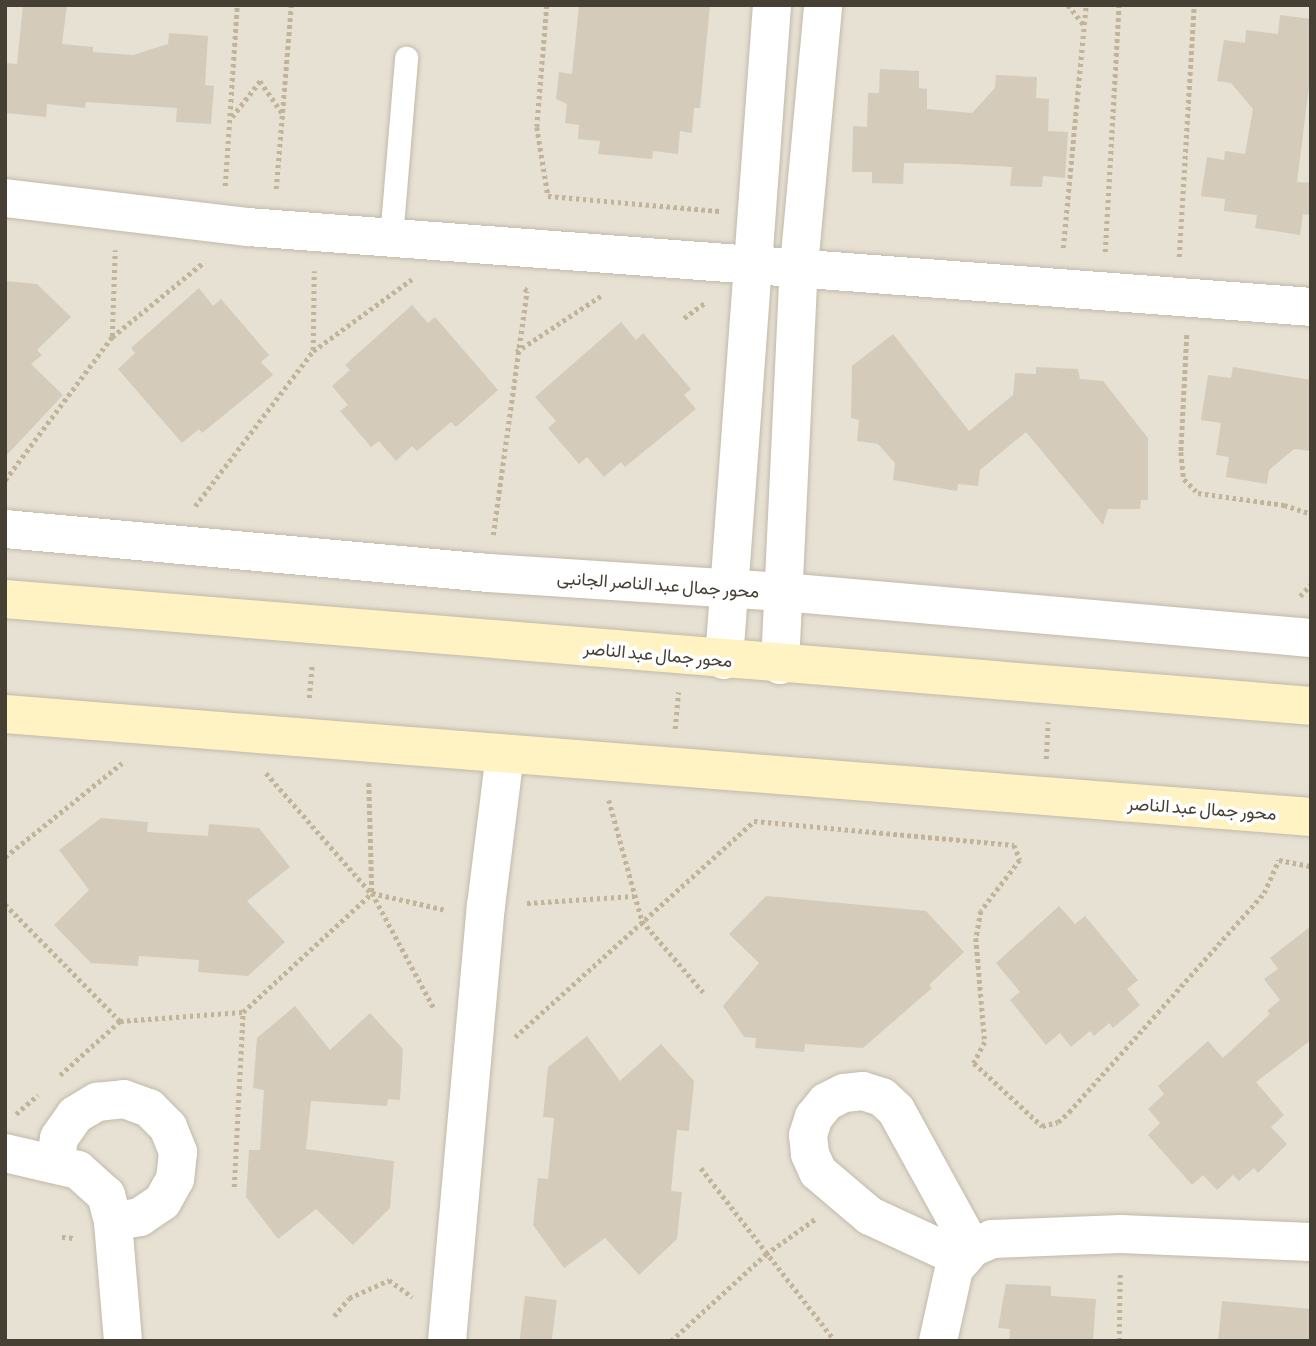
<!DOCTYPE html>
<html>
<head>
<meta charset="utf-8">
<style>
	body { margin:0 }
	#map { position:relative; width:1316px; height:1346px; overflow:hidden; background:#f3efe5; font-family:"Asap Condensed",Vazirmatn,sans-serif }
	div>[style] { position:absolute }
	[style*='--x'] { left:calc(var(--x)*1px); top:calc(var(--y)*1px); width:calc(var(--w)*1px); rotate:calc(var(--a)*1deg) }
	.residential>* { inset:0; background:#e7e1d3; transform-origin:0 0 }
	.building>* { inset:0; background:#d5cbba; transform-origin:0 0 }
	.path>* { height:4.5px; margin-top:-2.25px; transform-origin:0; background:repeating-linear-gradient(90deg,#c1b498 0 3.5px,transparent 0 7px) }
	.roads { filter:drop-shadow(0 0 2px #c1baaa) drop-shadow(0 0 2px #c1baaa) }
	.service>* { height:23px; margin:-11.5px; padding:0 11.5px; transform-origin:11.5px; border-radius:11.5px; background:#fff }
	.minor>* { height:38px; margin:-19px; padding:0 19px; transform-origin:19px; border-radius:19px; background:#fff }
	.tertiary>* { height:38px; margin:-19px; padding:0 19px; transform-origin:19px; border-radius:19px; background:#fff }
	.secondary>* { height:38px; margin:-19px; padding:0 19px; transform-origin:19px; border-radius:19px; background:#fff3c3 }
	span { translate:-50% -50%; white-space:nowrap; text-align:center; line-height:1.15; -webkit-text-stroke:7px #fff; paint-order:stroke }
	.street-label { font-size:18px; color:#453f34 }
	.frame { position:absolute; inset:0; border:7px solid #453f34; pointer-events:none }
</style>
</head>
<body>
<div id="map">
	<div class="residential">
		<div style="left:5px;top:5px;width:1306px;height:1336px"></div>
	</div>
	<div class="building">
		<div style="clip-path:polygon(23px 5px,67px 5px,62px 44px,93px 47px,93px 52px,133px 55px,168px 44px,169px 33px,208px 36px,205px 85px,214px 86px,211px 124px,176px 122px,177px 108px,86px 102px,85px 108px,47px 104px,46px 117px,5px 113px,5px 63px,17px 64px)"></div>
		<div style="clip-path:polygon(579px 5px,710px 5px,700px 108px,694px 108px,692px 133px,680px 131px,678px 154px,653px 151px,652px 159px,598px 154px,600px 141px,578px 139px,579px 125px,565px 123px,567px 104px,556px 99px,559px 72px,572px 74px)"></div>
		<div style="clip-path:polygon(1280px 15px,1311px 19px,1311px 71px,1297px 182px,1311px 183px,1311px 215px,1303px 214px,1300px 235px,1255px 228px,1257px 215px,1224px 211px,1225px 199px,1201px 196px,1207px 157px,1224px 160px,1225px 151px,1245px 154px,1253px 109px,1231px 83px,1217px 81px,1224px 40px,1245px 43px,1246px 30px,1278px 34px)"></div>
		<div style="clip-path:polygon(880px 69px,919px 71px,919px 88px,927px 89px,927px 109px,972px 113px,995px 88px,996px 75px,1037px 77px,1036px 98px,1049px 99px,1048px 131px,1068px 132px,1065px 178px,1043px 176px,1042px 187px,1010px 186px,1012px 167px,955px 164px,904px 163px,903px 184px,872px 183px,872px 172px,852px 172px,853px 126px,867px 127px,868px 93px,879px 93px)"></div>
		<div style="clip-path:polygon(5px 281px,37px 284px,71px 317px,37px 350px,42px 355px,31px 364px,63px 395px,5px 457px)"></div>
		<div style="clip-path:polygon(199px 288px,213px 306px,221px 299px,269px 355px,261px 362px,273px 375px,202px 433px,199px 429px,182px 443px,118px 369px,135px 353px,131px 348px)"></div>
		<div style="clip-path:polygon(412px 305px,428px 323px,435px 317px,498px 390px,456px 427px,451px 422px,417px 451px,412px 446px,396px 461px,379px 441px,371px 447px,340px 411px,348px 405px,332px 386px,350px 370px,345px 365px)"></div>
		<div style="clip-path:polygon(621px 322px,636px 340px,643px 333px,691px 389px,684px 395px,696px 409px,625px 467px,621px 462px,604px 477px,587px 457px,579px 464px,548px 428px,556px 421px,535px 397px)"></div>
		<div style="clip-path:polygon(893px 334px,969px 431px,1013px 395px,1015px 373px,1036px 374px,1036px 367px,1078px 369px,1080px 379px,1103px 381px,1148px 438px,1148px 500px,1141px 500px,1140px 509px,1108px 509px,1103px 525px,1026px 432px,980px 470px,978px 486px,958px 484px,957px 491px,893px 480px,895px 463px,878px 444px,857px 441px,859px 420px,851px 418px,852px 366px)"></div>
		<div style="clip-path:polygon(1233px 367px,1311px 380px,1311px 451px,1294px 449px,1269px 470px,1267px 484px,1226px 477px,1229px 457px,1216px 455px,1221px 423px,1201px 420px,1208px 375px,1231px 378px)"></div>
		<div style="clip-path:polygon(101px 818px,148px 822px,147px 832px,208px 836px,209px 824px,259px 828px,290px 867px,247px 901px,285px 942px,248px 976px,198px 972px,199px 960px,139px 956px,138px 966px,91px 963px,54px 925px,89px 890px,59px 850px)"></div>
		<div style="clip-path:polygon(766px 896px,926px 911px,964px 952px,929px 985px,932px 988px,863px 1048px,805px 1044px,804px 1052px,755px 1048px,756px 1038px,744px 1037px,723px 1006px,759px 963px,729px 934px)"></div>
		<div style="clip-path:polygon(1059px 906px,1075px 924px,1085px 916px,1138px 980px,1127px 989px,1140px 1005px,1113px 1028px,1109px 1023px,1094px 1036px,1090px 1031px,1071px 1047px,1060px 1033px,1046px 1045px,1010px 1000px,1020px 992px,996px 963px)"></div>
		<div style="clip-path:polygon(1311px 926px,1311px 1040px,1256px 1082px,1284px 1115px,1271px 1127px,1287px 1144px,1258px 1173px,1254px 1168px,1239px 1181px,1233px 1175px,1217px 1190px,1203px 1175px,1192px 1185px,1148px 1135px,1160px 1123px,1148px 1109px,1164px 1094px,1158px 1086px,1208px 1041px,1223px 1058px,1270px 1014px,1267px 1011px,1280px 1000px,1264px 979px,1278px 969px,1270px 958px)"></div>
		<div style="clip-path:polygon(295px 1006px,330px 1050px,370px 1013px,403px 1049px,400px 1100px,388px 1099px,387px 1106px,311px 1101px,306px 1149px,394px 1161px,390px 1208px,353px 1245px,316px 1209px,278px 1239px,246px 1197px,249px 1150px,260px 1150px,264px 1090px,253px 1088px,257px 1038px)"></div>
		<div style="clip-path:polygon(587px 1036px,620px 1081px,661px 1044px,694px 1081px,689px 1131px,677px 1130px,671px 1191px,682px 1192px,677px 1239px,639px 1275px,605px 1238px,564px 1268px,533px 1225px,538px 1178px,548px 1179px,554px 1118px,543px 1117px,548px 1067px)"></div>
		<div style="clip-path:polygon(1006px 1284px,1051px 1286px,1051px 1296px,1096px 1299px,1093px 1341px,1009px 1341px,1010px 1329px,998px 1328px)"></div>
		<div style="left:525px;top:1296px;width:32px;height:45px;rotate:7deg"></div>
		<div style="clip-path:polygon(1222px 1301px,1311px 1309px,1311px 1341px,1218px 1341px)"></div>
	</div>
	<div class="path">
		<div style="--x:547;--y:5;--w:122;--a:94.7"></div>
		<div style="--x:537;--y:127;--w:70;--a:80.9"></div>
		<div style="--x:548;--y:196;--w:172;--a:5"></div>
		<div style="--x:1068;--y:5;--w:26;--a:51"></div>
		<div style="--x:232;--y:117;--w:46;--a:-52.1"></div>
		<div style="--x:260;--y:81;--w:40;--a:55.1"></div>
		<div style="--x:225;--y:186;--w:181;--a:-86.2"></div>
		<div style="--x:276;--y:189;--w:185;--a:-85.3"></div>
		<div style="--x:1063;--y:248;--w:244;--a:-84.6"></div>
		<div style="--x:1105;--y:252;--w:247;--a:-86.8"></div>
		<div style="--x:1179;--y:257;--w:252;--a:-86.6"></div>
		<div style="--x:684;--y:318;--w:27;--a:-36"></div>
		<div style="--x:1187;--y:335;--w:117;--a:92.9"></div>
		<div style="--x:1181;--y:452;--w:27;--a:84"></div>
		<div style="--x:1184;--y:479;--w:20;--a:45"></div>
		<div style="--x:1198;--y:493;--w:87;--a:7.9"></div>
		<div style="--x:1284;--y:505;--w:28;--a:18"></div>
		<div style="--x:112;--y:336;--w:86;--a:-88"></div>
		<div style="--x:313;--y:350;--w:79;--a:-89.3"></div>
		<div style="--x:516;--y:352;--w:103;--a:-33.5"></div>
		<div style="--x:5;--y:480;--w:179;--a:-53.2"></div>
		<div style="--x:112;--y:337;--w:119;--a:-39.2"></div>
		<div style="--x:195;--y:506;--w:195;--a:-52.7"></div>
		<div style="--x:313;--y:351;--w:122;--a:-36"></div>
		<div style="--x:493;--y:535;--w:246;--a:-82.1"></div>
		<div style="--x:527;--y:291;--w:4;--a:-146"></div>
		<div style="--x:1300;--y:596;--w:16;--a:-47"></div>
		<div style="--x:309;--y:698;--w:33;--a:-85"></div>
		<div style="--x:675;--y:729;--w:37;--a:-85"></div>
		<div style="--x:1046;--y:759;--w:37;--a:-87"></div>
		<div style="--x:266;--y:773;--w:159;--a:48.8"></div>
		<div style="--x:369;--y:783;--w:110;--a:88.4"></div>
		<div style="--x:372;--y:893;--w:133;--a:61.7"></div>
		<div style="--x:609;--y:800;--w:125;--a:74.7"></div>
		<div style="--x:642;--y:921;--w:94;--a:49.3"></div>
		<div style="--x:5;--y:857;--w:150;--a:-38.8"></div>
		<div style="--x:527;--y:903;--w:107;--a:-3.7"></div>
		<div style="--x:5;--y:904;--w:164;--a:45.5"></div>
		<div style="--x:120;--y:1021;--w:123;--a:-4.2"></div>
		<div style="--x:515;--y:1037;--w:322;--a:-42.1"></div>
		<div style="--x:754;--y:821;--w:261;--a:5.3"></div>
		<div style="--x:1014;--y:845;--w:16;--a:68"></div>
		<div style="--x:1020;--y:860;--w:64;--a:127.4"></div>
		<div style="--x:981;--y:911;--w:27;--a:100"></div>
		<div style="--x:976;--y:938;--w:104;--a:85.1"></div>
		<div style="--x:985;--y:1042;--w:24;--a:118"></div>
		<div style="--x:974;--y:1063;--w:93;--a:42.8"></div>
		<div style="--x:1042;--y:1126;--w:16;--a:-14"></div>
		<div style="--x:1058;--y:1122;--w:15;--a:-42"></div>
		<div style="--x:1069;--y:1112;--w:293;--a:-48.3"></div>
		<div style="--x:1264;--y:893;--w:36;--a:-66"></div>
		<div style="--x:1279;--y:860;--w:33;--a:11"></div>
		<div style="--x:60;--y:1075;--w:81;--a:-42"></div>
		<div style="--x:16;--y:1114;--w:29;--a:-41"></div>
		<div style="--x:701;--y:1168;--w:219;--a:52.2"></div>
		<div style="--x:234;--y:1187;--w:175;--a:-87.1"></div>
		<div style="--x:243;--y:1012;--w:176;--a:-42.7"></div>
		<div style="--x:372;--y:893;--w:76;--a:12.9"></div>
		<div style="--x:62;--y:1237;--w:12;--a:5"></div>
		<div style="--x:334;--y:1316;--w:23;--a:-50"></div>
		<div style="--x:349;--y:1298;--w:44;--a:-24.2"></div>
		<div style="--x:389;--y:1280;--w:29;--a:36"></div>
		<div style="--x:671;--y:1341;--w:129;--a:-42.5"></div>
		<div style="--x:766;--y:1254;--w:60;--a:-35.5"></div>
		<div style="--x:1119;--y:1341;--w:68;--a:-89.2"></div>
	</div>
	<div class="roads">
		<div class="service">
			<div style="--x:391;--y:238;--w:181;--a:-85.2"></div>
		</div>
		<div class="minor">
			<div style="--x:5;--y:198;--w:245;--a:6.8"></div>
			<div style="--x:248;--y:227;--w:1066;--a:4.3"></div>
			<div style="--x:724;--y:660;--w:657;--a:-85.81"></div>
			<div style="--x:780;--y:665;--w:399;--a:-87.3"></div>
			<div style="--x:799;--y:266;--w:262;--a:-84.7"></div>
			<div style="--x:5;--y:1153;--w:75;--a:13.1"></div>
			<div style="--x:78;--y:1170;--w:38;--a:42"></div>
			<div style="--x:106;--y:1195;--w:28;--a:75"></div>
			<div style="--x:113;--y:1222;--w:119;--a:85.2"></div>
			<div style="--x:55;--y:1164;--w:26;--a:-81"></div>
			<div style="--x:59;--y:1138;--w:28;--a:-55"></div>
			<div style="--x:75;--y:1115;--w:26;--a:-31"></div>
			<div style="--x:97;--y:1102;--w:27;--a:-6"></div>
			<div style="--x:124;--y:1099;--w:27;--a:20"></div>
			<div style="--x:149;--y:1108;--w:27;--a:45"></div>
			<div style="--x:168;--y:1127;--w:27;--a:68"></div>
			<div style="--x:178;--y:1152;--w:27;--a:96"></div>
			<div style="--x:175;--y:1179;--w:26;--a:119"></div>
			<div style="--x:162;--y:1202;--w:27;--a:146"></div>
			<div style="--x:140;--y:1217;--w:27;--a:170"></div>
			<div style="--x:961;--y:1258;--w:100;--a:-155.2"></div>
			<div style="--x:870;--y:1216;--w:68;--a:-139.8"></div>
			<div style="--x:818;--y:1172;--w:20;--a:-114"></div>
			<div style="--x:810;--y:1154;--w:19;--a:-96"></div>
			<div style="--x:808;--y:1135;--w:19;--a:-72"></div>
			<div style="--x:814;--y:1117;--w:19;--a:-51"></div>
			<div style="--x:826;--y:1102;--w:20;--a:-27"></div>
			<div style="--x:844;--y:1093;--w:19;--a:-6"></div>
			<div style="--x:863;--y:1091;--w:20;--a:18"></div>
			<div style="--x:882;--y:1097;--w:19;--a:43"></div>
			<div style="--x:896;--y:1110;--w:158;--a:61.2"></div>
			<div style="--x:447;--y:1341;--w:437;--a:-84.9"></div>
			<div style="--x:486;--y:906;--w:153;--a:-82.9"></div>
			<div style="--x:938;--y:1341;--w:74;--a:-77.5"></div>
			<div style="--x:954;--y:1269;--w:28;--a:-49"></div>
			<div style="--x:972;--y:1248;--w:22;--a:-24"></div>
			<div style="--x:992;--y:1239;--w:129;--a:-2.2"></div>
			<div style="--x:1121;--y:1234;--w:190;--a:2.4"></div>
		</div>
		<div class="tertiary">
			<div style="--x:5;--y:529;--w:485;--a:5.2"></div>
			<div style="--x:488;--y:573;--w:296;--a:3.7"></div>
			<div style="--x:783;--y:592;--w:530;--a:4.98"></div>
		</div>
		<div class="secondary">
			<div style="--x:5;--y:599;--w:1310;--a:4.68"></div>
			<div style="--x:5;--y:714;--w:1310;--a:4.51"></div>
		</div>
	</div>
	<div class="street-label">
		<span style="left:658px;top:585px;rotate:4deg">محور جمال عبد الناصر الجانبى</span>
		<span style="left:658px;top:655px;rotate:5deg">محور جمال عبد الناصر</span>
		<span style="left:1202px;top:809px;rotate:4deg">محور جمال عبد الناصر</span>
	</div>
	<div class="frame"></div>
</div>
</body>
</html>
